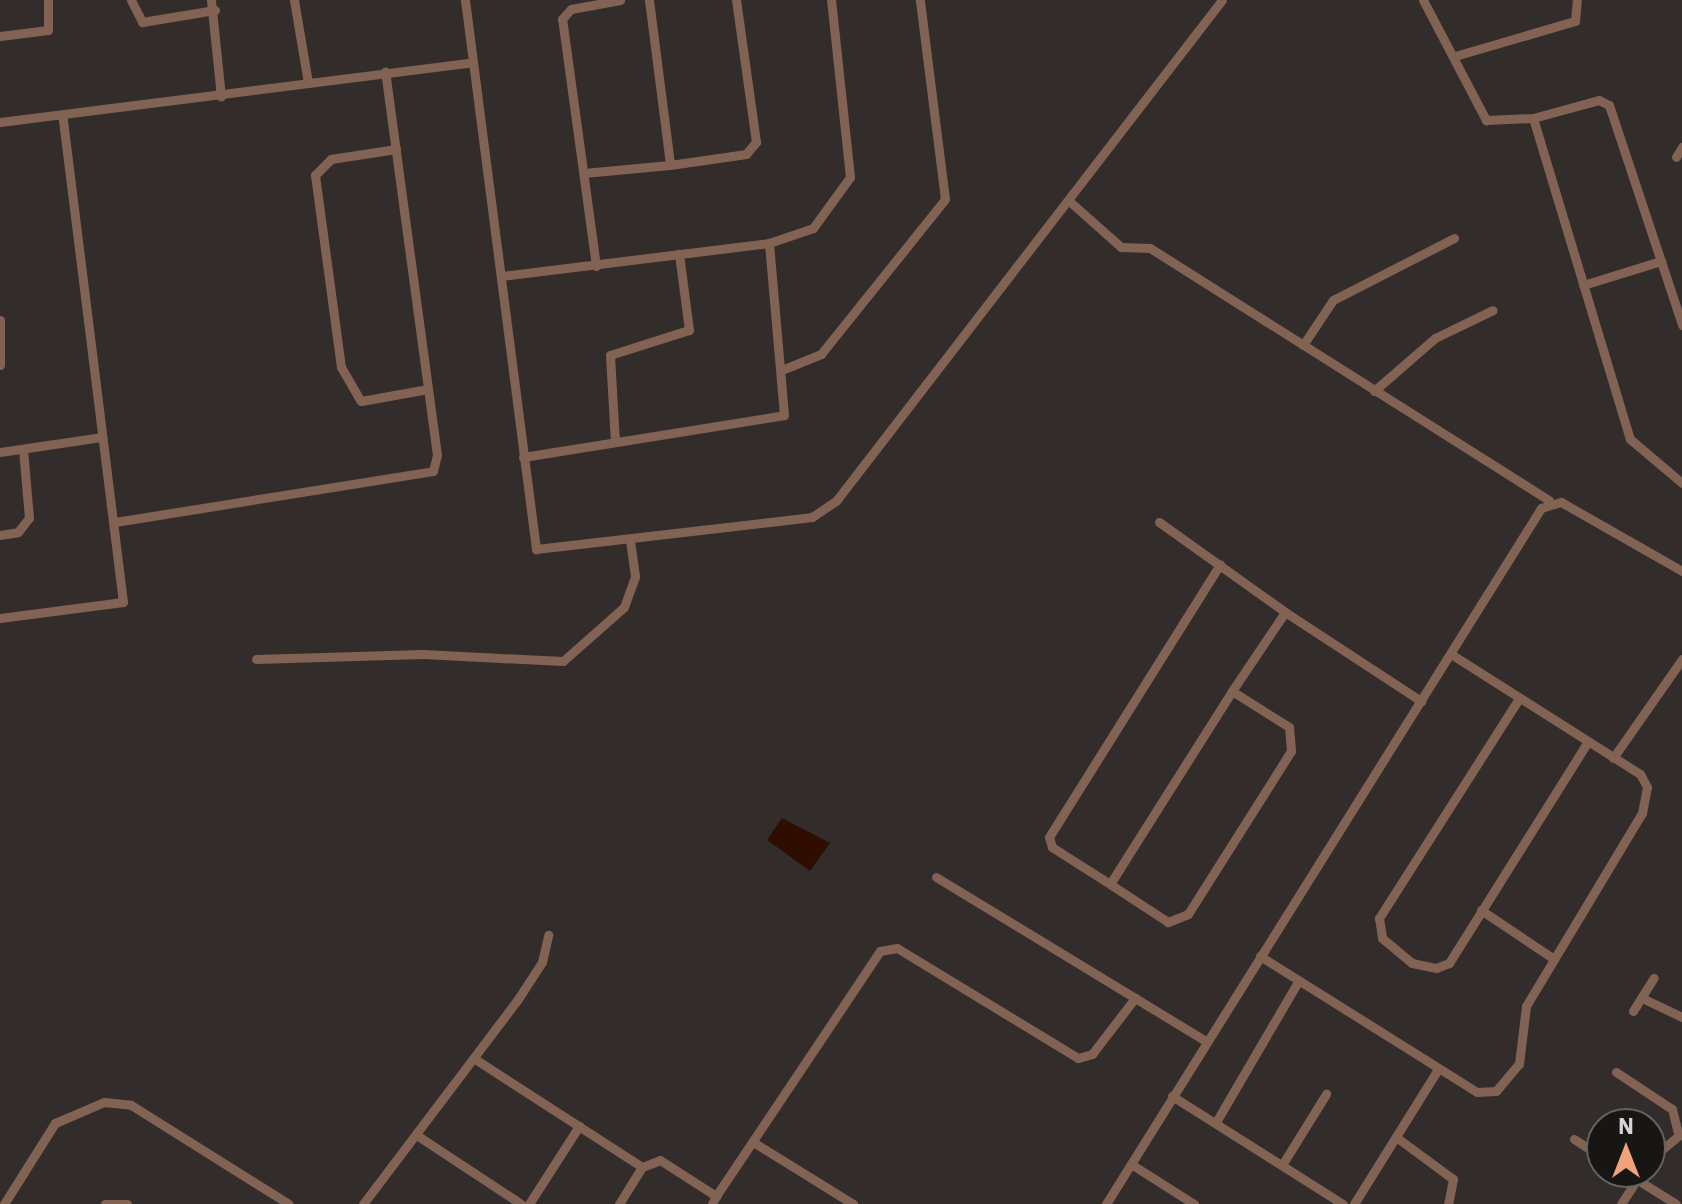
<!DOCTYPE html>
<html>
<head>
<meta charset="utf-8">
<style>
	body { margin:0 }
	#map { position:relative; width:1682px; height:1204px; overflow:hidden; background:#322d2b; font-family:"IBM Plex Sans",sans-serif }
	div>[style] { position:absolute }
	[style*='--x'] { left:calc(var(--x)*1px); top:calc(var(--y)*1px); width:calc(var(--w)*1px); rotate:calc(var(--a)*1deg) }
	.water>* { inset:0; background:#2f0d00 }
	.minor>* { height:9px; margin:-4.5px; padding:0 4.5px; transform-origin:4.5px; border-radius:4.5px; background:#826252 }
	span { translate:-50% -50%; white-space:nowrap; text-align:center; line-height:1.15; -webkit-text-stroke:8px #181615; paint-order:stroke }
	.north { position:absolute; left:1586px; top:1108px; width:80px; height:80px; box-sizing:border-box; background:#181615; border:2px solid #656261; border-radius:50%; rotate:0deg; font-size:22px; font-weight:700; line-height:32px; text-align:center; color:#d8d5d4 }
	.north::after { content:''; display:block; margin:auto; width:28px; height:36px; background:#f0a27a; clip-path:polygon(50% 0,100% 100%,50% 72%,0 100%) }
</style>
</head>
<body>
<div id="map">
	<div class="water">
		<div style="clip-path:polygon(782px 818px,830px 843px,810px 871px,767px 840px)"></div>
	</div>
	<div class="minor">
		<div style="--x:131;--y:0;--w:25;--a:63"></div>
		<div style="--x:142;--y:22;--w:74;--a:-9.3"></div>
		<div style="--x:211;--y:0;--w:97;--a:84.1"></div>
		<div style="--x:294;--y:0;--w:84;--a:80.4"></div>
		<div style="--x:465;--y:0;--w:554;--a:82.63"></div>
		<div style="--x:536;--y:549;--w:278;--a:-6.6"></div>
		<div style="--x:812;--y:517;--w:29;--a:-34"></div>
		<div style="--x:836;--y:501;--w:632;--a:-52.39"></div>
		<div style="--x:649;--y:0;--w:166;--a:82.7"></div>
		<div style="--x:670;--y:165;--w:77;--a:-8.2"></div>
		<div style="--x:746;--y:154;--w:16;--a:-50"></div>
		<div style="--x:756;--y:142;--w:143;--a:-98"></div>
		<div style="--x:1423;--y:0;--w:136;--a:62.3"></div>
		<div style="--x:1486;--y:120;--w:47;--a:-2.4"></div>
		<div style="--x:1533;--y:118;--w:335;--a:73.2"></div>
		<div style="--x:1630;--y:439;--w:68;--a:40.2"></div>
		<div style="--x:0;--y:36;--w:48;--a:-7.1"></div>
		<div style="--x:48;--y:30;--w:30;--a:-90"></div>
		<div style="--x:1455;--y:56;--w:125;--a:-16.3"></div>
		<div style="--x:1575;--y:21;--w:21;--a:-85"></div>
		<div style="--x:1533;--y:118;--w:68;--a:-15.3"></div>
		<div style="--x:1599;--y:100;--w:11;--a:27"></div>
		<div style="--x:1609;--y:105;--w:232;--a:71.6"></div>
		<div style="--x:0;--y:122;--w:476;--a:-7.2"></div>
		<div style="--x:396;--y:149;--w:66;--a:171.3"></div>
		<div style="--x:331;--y:159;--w:23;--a:135"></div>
		<div style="--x:315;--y:175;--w:194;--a:82.3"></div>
		<div style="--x:341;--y:367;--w:39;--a:60"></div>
		<div style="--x:361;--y:401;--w:68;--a:-10.2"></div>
		<div style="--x:1676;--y:157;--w:12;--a:-59"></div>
		<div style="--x:584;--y:173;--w:86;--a:-5.3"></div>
		<div style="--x:1068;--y:200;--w:71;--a:41.6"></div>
		<div style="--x:1121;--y:247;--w:29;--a:2"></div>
		<div style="--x:1150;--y:248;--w:472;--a:32.3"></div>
		<div style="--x:596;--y:266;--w:249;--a:-97.8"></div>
		<div style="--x:562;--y:19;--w:13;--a:-48"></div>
		<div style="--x:571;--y:9;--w:50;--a:-10.4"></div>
		<div style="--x:501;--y:276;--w:270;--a:-7"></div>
		<div style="--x:769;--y:243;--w:46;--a:-18.8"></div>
		<div style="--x:813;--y:228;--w:63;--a:-54"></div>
		<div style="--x:850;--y:177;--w:178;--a:-96.1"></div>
		<div style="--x:1583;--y:285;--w:82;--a:-17.1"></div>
		<div style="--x:0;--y:320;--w:45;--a:90"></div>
		<div style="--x:1303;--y:345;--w:54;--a:-56.3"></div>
		<div style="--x:1333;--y:300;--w:136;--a:-27.1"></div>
		<div style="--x:784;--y:369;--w:40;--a:-22"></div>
		<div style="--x:821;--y:354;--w:198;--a:-51.3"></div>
		<div style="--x:945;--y:199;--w:201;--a:-97.2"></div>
		<div style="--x:1374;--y:391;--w:81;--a:-41"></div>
		<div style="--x:1435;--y:338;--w:64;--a:-25.8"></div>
		<div style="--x:615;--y:442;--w:87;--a:-93.3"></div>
		<div style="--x:610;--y:355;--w:83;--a:-17.6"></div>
		<div style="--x:689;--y:330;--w:77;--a:-97.5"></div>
		<div style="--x:0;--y:452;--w:102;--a:-8.4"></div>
		<div style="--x:523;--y:457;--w:264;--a:-9.1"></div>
		<div style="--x:784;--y:415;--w:173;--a:-95"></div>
		<div style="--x:115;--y:522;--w:322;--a:-9.1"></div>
		<div style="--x:433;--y:471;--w:16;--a:-76"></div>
		<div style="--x:437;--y:455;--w:387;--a:-97.7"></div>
		<div style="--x:1159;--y:522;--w:155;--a:35.5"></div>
		<div style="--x:0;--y:535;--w:18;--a:-9"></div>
		<div style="--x:18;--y:532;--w:18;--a:-52"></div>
		<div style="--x:29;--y:518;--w:69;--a:-95"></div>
		<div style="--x:0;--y:618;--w:124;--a:-7.4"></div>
		<div style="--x:123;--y:602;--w:489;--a:-97.1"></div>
		<div style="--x:256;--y:659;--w:167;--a:-1.7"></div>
		<div style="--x:423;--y:654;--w:140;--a:2.9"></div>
		<div style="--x:563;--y:661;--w:81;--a:-41.5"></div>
		<div style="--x:624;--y:607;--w:33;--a:-70"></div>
		<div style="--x:635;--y:576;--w:37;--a:-98"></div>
		<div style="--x:1232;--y:691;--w:67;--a:32.3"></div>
		<div style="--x:1289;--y:727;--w:24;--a:85"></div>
		<div style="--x:1291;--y:751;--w:193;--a:122.3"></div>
		<div style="--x:1188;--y:914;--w:22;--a:158"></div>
		<div style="--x:1168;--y:922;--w:69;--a:-146.8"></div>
		<div style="--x:1110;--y:884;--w:228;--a:-57.7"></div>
		<div style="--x:1232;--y:691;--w:95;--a:-56.1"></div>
		<div style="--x:1285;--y:612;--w:163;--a:33.2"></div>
		<div style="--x:1518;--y:700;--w:259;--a:122.5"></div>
		<div style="--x:1379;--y:918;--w:20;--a:81"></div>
		<div style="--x:1382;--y:938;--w:39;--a:40"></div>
		<div style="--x:1412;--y:963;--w:25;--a:12"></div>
		<div style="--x:1436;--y:968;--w:14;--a:-21"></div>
		<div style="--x:1449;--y:963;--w:260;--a:-57.9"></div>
		<div style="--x:1613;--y:758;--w:121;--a:-55.1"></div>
		<div style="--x:936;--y:877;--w:314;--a:31.3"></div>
		<div style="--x:1110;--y:884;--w:69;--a:-147.5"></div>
		<div style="--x:1052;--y:847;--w:10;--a:-107"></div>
		<div style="--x:1049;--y:837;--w:322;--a:-57.9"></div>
		<div style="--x:1481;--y:910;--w:88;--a:33.9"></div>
		<div style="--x:1260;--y:956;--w:256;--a:32.1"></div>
		<div style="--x:1477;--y:1092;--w:19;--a:-3"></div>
		<div style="--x:1496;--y:1091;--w:35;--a:-50"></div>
		<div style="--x:1519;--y:1064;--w:58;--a:-83.1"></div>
		<div style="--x:1526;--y:1006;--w:225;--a:-59"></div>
		<div style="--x:1642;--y:813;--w:26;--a:-79"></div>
		<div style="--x:1647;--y:787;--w:15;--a:-118"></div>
		<div style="--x:1640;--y:774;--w:224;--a:-147.6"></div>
		<div style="--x:1642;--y:998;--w:44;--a:25.4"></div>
		<div style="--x:1633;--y:1011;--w:39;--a:-58"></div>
		<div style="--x:475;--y:1059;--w:199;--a:32.9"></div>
		<div style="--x:642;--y:1167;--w:44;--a:121.9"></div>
		<div style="--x:1616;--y:1072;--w:67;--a:33.5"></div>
		<div style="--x:1672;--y:1109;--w:25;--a:76"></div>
		<div style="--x:1172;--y:1096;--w:202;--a:32.3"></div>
		<div style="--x:1216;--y:1122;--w:164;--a:-59.7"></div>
		<div style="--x:418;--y:1136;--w:123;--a:33.4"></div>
		<div style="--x:1396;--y:1137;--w:71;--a:36.4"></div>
		<div style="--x:1453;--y:1179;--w:25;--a:101"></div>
		<div style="--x:1574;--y:1139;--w:33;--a:33"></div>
		<div style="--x:753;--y:1142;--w:118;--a:31.8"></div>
		<div style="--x:1650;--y:1159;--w:41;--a:-39.1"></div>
		<div style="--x:1131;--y:1164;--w:75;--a:32.4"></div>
		<div style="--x:1282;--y:1165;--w:84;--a:-58.2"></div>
		<div style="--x:642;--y:1167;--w:19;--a:-21"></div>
		<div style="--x:660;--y:1160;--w:67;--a:32.7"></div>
		<div style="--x:716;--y:1196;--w:9;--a:117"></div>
		<div style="--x:1625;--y:1172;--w:60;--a:32.1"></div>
		<div style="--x:716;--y:1196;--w:295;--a:-56.2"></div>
		<div style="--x:880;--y:951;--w:17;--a:-10"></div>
		<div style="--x:897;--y:948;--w:212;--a:31.3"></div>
		<div style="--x:1078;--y:1058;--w:15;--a:-16"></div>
		<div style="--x:1092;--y:1054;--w:71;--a:-52.5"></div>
		<div style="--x:4;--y:1204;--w:96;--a:-57.8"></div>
		<div style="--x:55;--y:1123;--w:53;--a:-23.2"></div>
		<div style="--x:104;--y:1102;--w:27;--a:6"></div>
		<div style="--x:131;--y:1105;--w:186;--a:32.1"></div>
		<div style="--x:105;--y:1204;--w:22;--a:0"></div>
		<div style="--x:363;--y:1204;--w:257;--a:-52.9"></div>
		<div style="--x:518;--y:999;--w:44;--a:-57"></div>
		<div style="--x:542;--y:962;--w:28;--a:-77"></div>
		<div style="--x:529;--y:1204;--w:93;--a:-57.3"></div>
		<div style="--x:1106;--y:1204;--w:821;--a:-57.99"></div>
		<div style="--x:1541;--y:508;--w:21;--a:-17"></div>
		<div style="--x:1561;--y:502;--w:139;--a:29.7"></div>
		<div style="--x:1354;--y:1204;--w:159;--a:-58.1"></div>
		<div style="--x:1621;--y:1204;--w:38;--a:-57"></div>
	</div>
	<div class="north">N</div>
</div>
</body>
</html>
